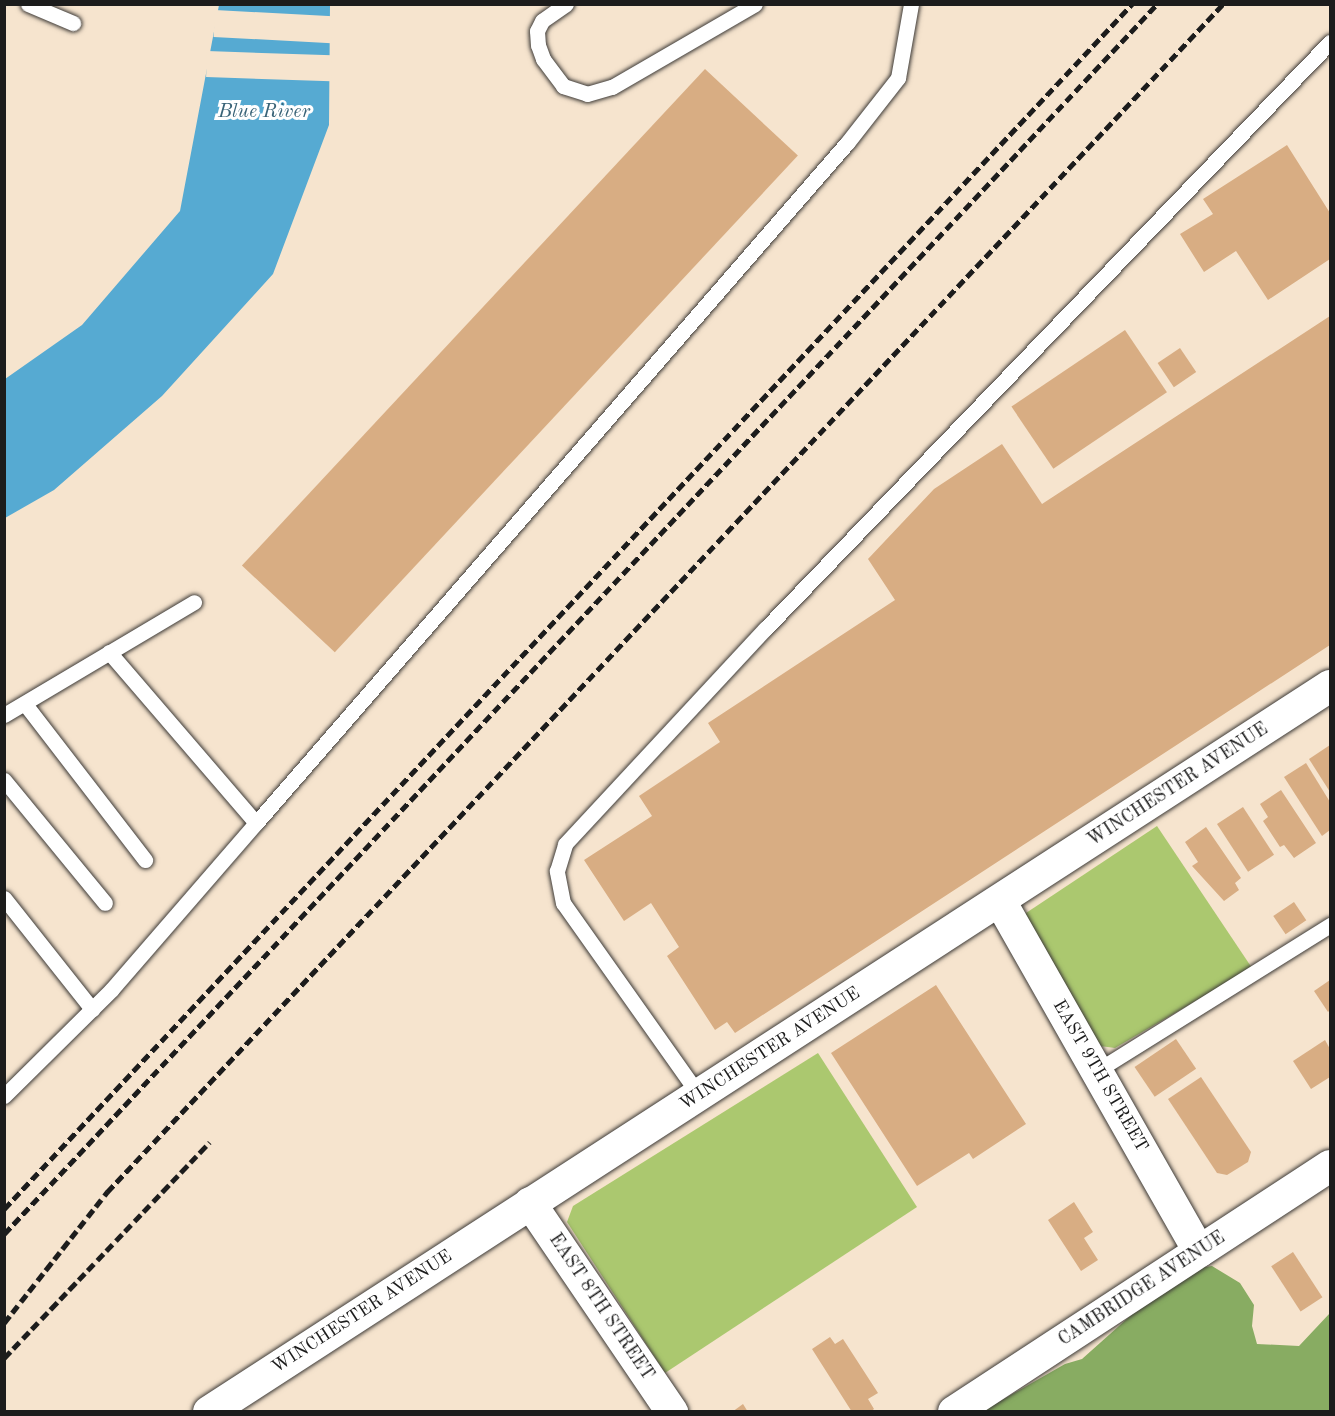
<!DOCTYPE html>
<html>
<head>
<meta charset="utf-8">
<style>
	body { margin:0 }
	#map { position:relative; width:1335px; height:1416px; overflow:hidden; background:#f6e4ce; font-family:"Old Standard TT",serif }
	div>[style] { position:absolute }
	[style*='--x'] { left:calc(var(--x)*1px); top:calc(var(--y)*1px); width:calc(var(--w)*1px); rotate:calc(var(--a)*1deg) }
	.green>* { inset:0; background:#abc86f }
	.forest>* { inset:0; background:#88ac62 }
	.water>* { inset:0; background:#56aad2 }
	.pier>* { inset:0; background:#f6e4ce; transform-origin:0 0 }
	.building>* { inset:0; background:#d8ad83; transform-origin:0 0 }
	.roads { filter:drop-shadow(0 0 2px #3d3a37) drop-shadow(0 0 2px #3d3a37) }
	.lane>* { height:15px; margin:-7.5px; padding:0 7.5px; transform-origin:7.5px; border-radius:7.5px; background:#fff }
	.street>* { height:32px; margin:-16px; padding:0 16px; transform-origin:16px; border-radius:16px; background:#fff }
	.rail>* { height:4.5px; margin-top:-2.25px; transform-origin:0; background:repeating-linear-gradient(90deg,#1c1c1c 0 9px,transparent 0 13.5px) }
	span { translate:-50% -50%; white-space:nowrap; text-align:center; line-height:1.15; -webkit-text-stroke:6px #fff; paint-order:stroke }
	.street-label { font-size:18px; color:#1c1c1c }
	.water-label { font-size:20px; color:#396377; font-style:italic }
	.frame { position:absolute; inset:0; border:6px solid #1c1c1c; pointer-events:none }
</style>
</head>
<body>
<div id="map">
	<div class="green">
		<div style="clip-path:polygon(1157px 826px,1252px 968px,1115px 1048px,1100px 1046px,1025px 923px,1026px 913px)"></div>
		<div style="clip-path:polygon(818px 1053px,917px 1207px,665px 1373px,567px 1222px,573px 1206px)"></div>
	</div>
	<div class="forest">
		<div style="clip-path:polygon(1212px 1266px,1240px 1283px,1254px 1305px,1252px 1326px,1257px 1344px,1299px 1346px,1330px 1313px,1330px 1411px,981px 1412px,1065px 1364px,1082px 1359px,1138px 1309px,1198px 1268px)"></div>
	</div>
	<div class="water">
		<div style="clip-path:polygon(219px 5px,330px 5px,329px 125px,273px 274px,162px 396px,54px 490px,5px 518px,5px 379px,82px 325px,180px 211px)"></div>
	</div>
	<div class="pier">
		<div style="left:215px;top:10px;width:118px;height:27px;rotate:3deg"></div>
		<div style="left:207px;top:51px;width:125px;height:26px;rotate:2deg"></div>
	</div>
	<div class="building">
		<div style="left:705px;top:69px;width:127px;height:679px;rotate:43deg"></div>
		<div style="clip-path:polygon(1287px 145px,1330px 213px,1330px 259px,1268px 300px,1236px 251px,1204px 272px,1180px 234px,1213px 214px,1203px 199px)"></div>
		<div style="clip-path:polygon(1330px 316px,1330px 645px,735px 1033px,727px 1022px,715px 1030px,667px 956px,679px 947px,651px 903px,624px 921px,584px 860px,652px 816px,639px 796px,720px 742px,708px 723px,895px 600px,868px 559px,934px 489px,1002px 444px,1042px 504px)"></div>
		<div style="left:1125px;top:330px;width:75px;height:137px;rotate:56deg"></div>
		<div style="left:1180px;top:348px;width:29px;height:27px;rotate:56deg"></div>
		<div style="clip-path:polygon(1330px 745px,1330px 792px,1309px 759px)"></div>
		<div style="clip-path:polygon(1306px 763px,1330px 802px,1330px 830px,1322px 836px,1284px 777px)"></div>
		<div style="clip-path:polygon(1281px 790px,1316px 843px,1294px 858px,1284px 845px,1280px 847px,1263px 821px,1268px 817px,1260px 804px)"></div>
		<div style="left:1243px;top:807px;width:57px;height:31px;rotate:57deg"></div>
		<div style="clip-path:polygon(1206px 827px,1241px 878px,1235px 883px,1239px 890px,1224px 901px,1192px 866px,1198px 862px,1185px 842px)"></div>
		<div style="left:1294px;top:902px;width:22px;height:25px;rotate:56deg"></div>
		<div style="clip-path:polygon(1330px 980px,1330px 1010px,1328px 1012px,1314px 991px)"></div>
		<div style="clip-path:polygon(936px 985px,1026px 1124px,973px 1159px,969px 1153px,917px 1186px,831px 1053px)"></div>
		<div style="left:1176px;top:1039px;width:36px;height:50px;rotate:56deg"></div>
		<div style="clip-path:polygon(1325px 1040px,1330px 1049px,1330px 1077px,1311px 1089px,1293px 1061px)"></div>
		<div style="clip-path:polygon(1201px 1077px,1251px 1152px,1248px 1162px,1227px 1175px,1217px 1173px,1168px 1099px)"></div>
		<div style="clip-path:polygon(1074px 1202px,1093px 1232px,1084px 1238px,1098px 1260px,1081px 1271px,1048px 1220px)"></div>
		<div style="left:1293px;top:1252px;width:54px;height:26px;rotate:57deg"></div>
		<div style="clip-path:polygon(830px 1337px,835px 1344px,843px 1339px,878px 1393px,868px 1399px,874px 1409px,870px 1412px,852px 1412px,812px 1349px)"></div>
		<div style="clip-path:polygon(743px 1404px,748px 1412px,732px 1412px)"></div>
	</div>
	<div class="roads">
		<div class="lane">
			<div style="--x:28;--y:4;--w:49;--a:22.9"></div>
			<div style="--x:566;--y:4;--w:29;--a:145"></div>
			<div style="--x:542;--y:21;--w:11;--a:117"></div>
			<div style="--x:537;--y:31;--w:14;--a:86"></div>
			<div style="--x:538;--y:45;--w:15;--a:70"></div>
			<div style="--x:543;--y:59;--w:34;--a:53"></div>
			<div style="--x:563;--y:86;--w:25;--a:18"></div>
			<div style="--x:587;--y:94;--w:26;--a:-16"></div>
			<div style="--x:612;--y:87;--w:165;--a:-30.1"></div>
			<div style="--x:109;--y:652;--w:225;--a:49.3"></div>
			<div style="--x:256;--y:823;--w:901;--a:-49.01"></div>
			<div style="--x:847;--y:143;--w:83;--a:-51.9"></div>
			<div style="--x:898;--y:78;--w:75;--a:-80"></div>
			<div style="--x:25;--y:704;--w:197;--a:52.4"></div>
			<div style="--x:4;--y:715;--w:221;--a:-30.7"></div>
			<div style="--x:4;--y:780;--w:159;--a:50.6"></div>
			<div style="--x:4;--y:898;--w:142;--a:51.6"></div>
			<div style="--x:1098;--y:1070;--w:274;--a:-32"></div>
			<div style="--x:699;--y:1095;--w:235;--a:-125.3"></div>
			<div style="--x:563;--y:903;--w:33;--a:-101"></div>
			<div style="--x:557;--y:871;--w:28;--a:-73"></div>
			<div style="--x:565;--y:844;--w:294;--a:-47.1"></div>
			<div style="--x:765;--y:629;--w:815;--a:-46.09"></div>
			<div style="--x:4;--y:1096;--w:152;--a:-44.7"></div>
			<div style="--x:112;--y:989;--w:220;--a:-49.1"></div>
		</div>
		<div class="street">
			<div style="--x:1000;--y:901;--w:403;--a:60.4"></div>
			<div style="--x:530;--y:1203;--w:253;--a:55.8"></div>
			<div style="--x:209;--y:1412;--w:1336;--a:-32.93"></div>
			<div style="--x:954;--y:1412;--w:449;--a:-33.2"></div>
		</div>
	</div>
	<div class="rail">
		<div style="--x:4;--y:1209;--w:1651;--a:-46.89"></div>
		<div style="--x:4;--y:1234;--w:1686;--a:-46.85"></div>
		<div style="--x:4;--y:1323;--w:167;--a:-51.8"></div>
		<div style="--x:107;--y:1192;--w:1630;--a:-46.79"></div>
		<div style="--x:4;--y:1358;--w:298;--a:-46.4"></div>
	</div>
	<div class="street-label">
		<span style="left:1178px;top:785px;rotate:-33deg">WINCHESTER AVENUE</span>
		<span style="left:770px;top:1049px;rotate:-33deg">WINCHESTER AVENUE</span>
		<span style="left:1100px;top:1076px;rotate:60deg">EAST 9TH STREET</span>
		<span style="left:1142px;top:1289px;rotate:-33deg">CAMBRIDGE AVENUE</span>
		<span style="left:601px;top:1307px;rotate:56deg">EAST 8TH STREET</span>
		<span style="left:362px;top:1312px;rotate:-33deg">WINCHESTER AVENUE</span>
	</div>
	<div class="water-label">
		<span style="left:264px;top:112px">Blue River</span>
	</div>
	<div class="frame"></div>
</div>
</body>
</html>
